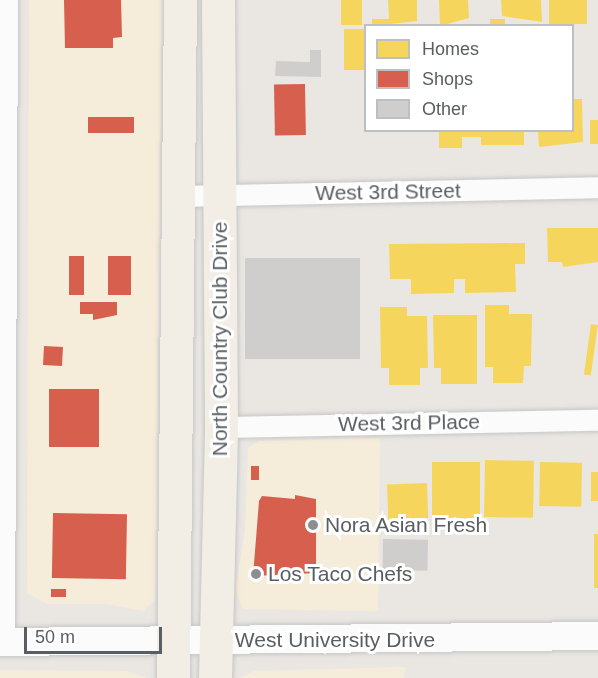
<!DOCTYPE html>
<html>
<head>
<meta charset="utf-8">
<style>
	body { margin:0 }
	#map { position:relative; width:598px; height:678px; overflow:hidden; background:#eae7e3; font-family:Arial,sans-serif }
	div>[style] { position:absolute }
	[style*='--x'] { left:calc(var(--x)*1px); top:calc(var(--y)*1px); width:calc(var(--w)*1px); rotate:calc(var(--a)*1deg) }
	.commercial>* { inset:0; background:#f6ecda }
	.homes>* { inset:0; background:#f6d55c; transform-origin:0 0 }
	.shops>* { inset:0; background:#d6604d; transform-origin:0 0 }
	.building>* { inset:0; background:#d0cecc; transform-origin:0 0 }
	.roads { filter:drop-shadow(0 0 2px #c6c6c6) drop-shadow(0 0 2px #c6c6c6) }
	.minor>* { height:21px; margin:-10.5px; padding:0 10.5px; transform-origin:10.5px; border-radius:10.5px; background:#fcfbfb }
	.secondary>* { height:28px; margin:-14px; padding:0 14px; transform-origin:14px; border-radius:14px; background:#fcfbfb }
	.primary>* { height:33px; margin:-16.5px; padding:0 16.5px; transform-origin:16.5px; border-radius:16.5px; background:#f2eee6 }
	.dots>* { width:16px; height:16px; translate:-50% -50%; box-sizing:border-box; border:3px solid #fff; border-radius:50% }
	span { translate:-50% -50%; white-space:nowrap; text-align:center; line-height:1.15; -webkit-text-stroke:6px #fff; paint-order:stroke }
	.street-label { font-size:21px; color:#595e62 }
	.poi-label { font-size:21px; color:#595e62 }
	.left { translate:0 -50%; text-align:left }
	.legend { position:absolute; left:364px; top:24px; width:210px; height:108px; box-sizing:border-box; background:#fff; border:2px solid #bdbfc0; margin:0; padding:8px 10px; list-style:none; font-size:18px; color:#595e62 }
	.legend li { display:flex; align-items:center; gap:12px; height:30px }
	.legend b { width:30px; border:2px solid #bdbfc0 }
	.scale { position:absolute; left:24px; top:627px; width:138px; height:27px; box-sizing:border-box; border:3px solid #595e62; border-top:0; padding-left:8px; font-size:18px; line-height:21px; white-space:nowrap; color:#595e62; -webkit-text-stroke:4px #fff; paint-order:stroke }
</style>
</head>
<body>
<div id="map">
	<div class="commercial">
		<div style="clip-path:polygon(29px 0,162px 0,156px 585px,155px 600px,143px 611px,107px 604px,47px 604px,27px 593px)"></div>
		<div style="clip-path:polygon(380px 438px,378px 611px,243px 609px,235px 591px,245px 530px,248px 448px,259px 441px)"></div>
		<div style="clip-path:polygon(405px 667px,404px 678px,241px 678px,254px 671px)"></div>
		<div style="clip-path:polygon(0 670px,127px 671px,147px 678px,0 678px)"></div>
	</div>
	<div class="homes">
		<div style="left:341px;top:0;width:21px;height:25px"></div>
		<div style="clip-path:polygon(388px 0,417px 0,417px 21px,372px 26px,372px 19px,389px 19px)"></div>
		<div style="clip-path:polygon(439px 0,468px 0,469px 18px,440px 26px)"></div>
		<div style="clip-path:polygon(501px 0,541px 0,542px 22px,502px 16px)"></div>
		<div style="left:549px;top:0;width:38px;height:24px"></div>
		<div style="left:490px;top:19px;width:15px;height:7px"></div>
		<div style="left:344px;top:29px;width:20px;height:41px"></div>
		<div style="clip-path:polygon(572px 99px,582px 99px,583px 142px,539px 147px,538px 130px,572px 130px)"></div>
		<div style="left:590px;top:120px;width:8px;height:24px"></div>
		<div style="clip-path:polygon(439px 130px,524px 130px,524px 145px,481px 145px,481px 137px,462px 137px,462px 148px,439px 148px)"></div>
		<div style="clip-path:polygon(547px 228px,598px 228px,598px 262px,563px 267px,562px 262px,548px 262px)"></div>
		<div style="clip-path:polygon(525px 243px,525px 264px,515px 264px,516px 292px,465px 293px,465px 279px,454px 279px,454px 293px,411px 294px,411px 279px,390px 279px,389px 244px)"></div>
		<div style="clip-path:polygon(485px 305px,509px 305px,509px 314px,532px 314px,531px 366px,524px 366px,523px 383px,493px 383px,493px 367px,485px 367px)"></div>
		<div style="clip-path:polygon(380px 307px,407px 307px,407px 316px,427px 316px,428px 368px,420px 368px,420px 385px,389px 385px,389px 368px,381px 368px)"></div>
		<div style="clip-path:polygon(433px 315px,477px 315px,477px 384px,441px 384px,441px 368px,434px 368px)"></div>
		<div style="left:591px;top:324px;width:7px;height:51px;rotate:8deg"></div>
		<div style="left:485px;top:460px;width:49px;height:57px;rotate:1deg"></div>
		<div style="left:432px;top:462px;width:48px;height:56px"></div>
		<div style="left:540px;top:462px;width:42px;height:44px;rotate:1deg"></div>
		<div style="left:598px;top:472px;width:29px;height:7px;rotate:90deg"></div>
		<div style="left:427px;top:483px;width:35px;height:40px;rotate:88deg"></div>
		<div style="left:594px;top:534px;width:4px;height:54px"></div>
	</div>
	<div class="shops">
		<div style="clip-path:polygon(64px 0,121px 0,122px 37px,113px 38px,113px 48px,65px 48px)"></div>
		<div style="left:305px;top:84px;width:51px;height:31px;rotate:89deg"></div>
		<div style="left:88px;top:117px;width:46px;height:16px"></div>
		<div style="left:69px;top:256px;width:15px;height:39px"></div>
		<div style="left:108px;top:256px;width:23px;height:39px"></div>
		<div style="clip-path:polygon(80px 302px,117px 302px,117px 315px,93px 320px,93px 314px,80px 314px)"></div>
		<div style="left:44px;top:346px;width:19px;height:19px;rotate:3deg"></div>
		<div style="left:49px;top:389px;width:50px;height:58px"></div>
		<div style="left:251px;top:466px;width:8px;height:14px"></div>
		<div style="clip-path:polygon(295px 495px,316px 499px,316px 573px,253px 576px,259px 501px,262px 496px,295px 499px)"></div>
		<div style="left:53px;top:513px;width:74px;height:65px;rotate:1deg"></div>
		<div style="left:51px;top:589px;width:15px;height:8px"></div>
	</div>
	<div class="building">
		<div style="clip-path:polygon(310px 50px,321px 50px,321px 77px,275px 76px,276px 61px,310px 62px)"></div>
		<div style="left:245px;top:258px;width:115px;height:101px"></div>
		<div style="left:383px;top:539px;width:45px;height:31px;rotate:1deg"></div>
	</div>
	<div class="roads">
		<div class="minor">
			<div style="--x:177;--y:196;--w:421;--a:-1.2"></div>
			<div style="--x:221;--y:427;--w:377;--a:-1.1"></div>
			<div style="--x:4;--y:642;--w:642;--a:-89.73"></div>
		</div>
		<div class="secondary">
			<div style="--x:0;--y:642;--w:598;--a:-0.57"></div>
		</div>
		<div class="primary">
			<div style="--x:173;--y:678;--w:678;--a:-89.41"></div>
			<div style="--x:215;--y:678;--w:251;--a:-88.6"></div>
			<div style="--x:221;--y:427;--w:427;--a:-90.4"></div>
		</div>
	</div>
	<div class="dots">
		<div style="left:313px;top:525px;background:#8c8e8f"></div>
		<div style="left:256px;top:574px;background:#8c8e8f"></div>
	</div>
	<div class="street-label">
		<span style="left:388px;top:192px;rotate:-1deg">West 3rd Street</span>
		<span style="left:220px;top:339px;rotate:-90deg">North Country Club Drive</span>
		<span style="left:409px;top:423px;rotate:-1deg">West 3rd Place</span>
		<span style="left:335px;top:640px">West University Drive</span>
	</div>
	<div class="poi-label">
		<span class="left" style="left:325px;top:525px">Nora Asian Fresh</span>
		<span class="left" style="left:268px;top:574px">Los Taco Chefs</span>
	</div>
	<ul class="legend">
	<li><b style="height:16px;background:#f6d55c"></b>Homes</li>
	<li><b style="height:16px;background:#d6604d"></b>Shops</li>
	<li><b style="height:16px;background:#d0cecc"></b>Other</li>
	</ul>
	<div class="scale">50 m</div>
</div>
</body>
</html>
